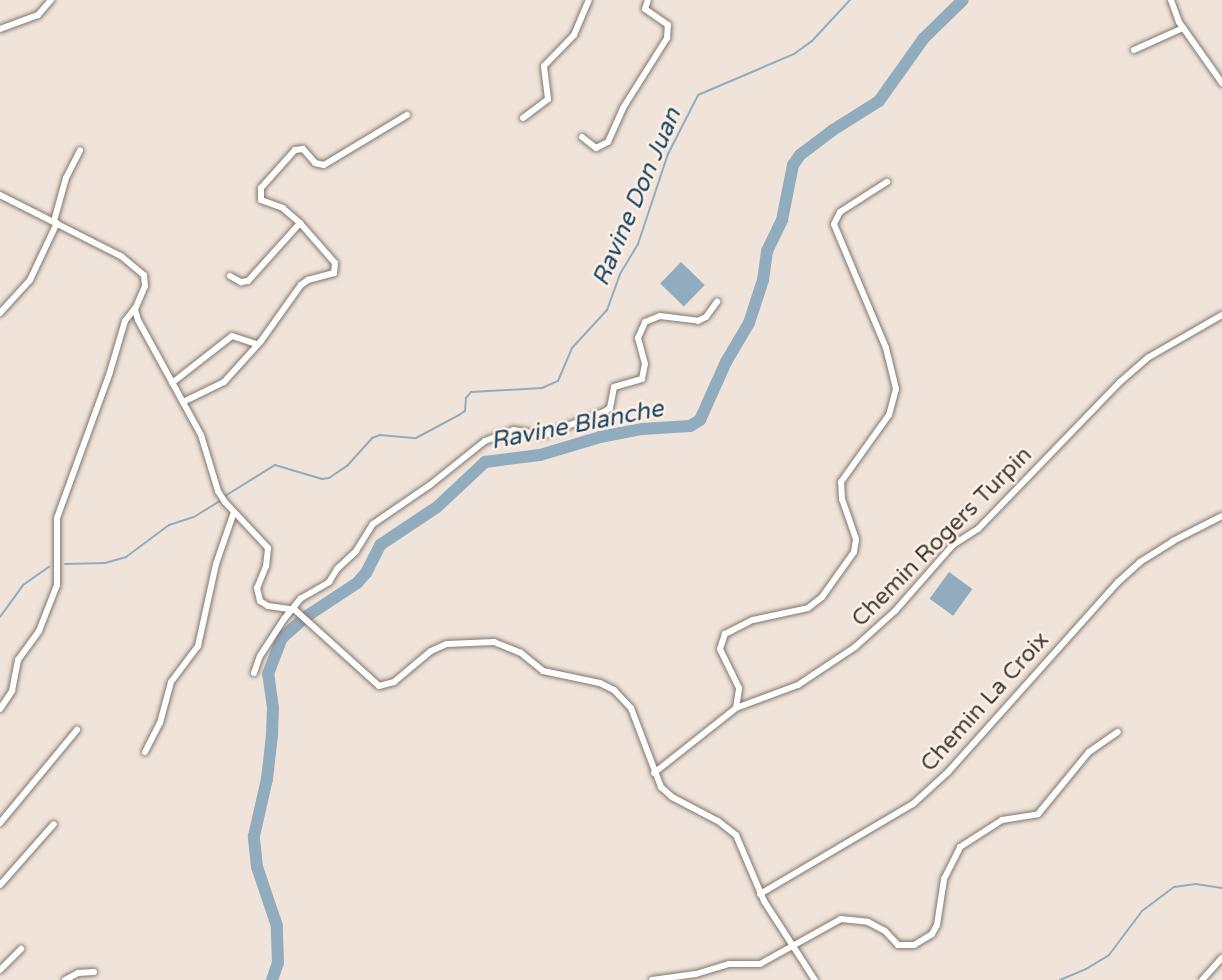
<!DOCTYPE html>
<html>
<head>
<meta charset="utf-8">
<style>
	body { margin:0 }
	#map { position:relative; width:1222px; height:980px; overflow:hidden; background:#f0e4da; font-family:"Varela Round",sans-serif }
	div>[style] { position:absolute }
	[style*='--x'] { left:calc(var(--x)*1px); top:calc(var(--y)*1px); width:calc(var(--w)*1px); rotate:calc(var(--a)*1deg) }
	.water>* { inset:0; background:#92acbf; transform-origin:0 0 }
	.stream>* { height:2px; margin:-1px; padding:0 1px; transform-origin:1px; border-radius:1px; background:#92acbf }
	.river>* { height:12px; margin:-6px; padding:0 6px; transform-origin:6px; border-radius:6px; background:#92acbf }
	.roads { filter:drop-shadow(0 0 2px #80766d) drop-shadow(0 0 2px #80766d) }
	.street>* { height:6px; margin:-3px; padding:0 3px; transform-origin:3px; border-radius:3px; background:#fff }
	span { translate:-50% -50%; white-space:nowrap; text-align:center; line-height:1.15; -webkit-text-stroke:5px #fdf1e7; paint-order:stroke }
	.street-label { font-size:23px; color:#3f3a36 }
	.water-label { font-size:24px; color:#174461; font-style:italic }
</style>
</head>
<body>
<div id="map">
	<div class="water">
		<div style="left:681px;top:262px;width:33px;height:30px;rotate:44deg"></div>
		<div style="left:949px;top:572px;width:29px;height:33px;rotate:36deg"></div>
	</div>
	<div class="stream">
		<div style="--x:225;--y:496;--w:59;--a:-31.8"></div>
		<div style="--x:275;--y:465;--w:49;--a:16.6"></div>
		<div style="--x:322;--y:479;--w:7;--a:-8"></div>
		<div style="--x:329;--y:478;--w:22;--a:-34"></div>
		<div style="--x:347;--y:466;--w:38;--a:-48"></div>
		<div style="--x:372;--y:438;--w:9;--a:-21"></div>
		<div style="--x:380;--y:435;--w:36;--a:5"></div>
		<div style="--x:416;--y:438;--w:49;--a:-28.1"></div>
		<div style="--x:459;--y:415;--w:7;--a:-34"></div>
		<div style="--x:465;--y:411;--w:13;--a:-86"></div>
		<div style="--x:466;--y:398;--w:8;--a:-50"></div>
		<div style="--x:471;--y:392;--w:71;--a:-3.2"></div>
		<div style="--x:542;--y:388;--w:17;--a:-24"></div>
		<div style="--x:558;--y:381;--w:36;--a:-67"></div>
		<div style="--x:572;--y:348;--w:52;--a:-47.4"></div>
		<div style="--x:607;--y:310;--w:38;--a:-70"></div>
		<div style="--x:620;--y:274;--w:35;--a:-59"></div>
		<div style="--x:638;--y:244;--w:95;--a:-71.6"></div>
		<div style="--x:668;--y:154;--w:66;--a:-63"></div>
		<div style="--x:698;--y:95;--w:104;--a:-23.1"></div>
		<div style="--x:794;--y:54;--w:22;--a:-36"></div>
		<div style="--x:812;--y:41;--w:56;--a:-47.2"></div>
		<div style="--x:65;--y:564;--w:40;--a:-1.4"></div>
		<div style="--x:105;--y:563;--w:22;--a:-16"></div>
		<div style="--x:126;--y:557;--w:54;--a:-36.7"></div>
		<div style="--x:169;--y:525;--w:26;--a:-18"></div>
		<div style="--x:194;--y:517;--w:32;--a:-32"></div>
		<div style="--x:0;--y:617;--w:39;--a:-54"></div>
		<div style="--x:23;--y:585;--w:32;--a:-35"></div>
		<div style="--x:1060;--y:980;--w:28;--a:-23"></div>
		<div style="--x:1086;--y:969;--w:27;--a:-31"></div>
		<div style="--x:1109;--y:955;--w:55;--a:-53.1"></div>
		<div style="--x:1142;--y:911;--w:40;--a:-37"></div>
		<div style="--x:1174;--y:887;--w:22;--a:-8"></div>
		<div style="--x:1196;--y:884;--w:26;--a:9"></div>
	</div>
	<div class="river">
		<div style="--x:272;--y:980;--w:18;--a:-71"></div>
		<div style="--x:278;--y:963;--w:37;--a:-92"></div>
		<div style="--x:277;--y:926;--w:62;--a:-108.7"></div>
		<div style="--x:257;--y:867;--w:31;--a:-96"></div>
		<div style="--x:254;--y:836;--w:58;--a:-77.2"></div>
		<div style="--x:267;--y:779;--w:44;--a:-83.5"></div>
		<div style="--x:272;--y:735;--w:27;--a:-88"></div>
		<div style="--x:273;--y:708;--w:34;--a:-98"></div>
		<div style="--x:268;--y:674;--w:39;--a:-69"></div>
		<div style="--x:282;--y:638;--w:30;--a:-42"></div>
		<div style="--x:304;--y:618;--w:64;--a:-33.4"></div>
		<div style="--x:357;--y:583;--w:13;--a:-48"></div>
		<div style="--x:366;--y:573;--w:31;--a:-63"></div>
		<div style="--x:380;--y:545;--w:69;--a:-33.7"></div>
		<div style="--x:437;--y:507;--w:66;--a:-43.2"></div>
		<div style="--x:485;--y:462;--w:55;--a:-7.3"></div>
		<div style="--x:540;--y:455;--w:63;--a:-16.7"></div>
		<div style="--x:600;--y:437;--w:43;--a:-10.8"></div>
		<div style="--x:642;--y:429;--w:48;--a:-3.6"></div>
		<div style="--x:690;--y:426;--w:12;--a:-31"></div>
		<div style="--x:700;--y:420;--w:64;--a:-65.9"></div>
		<div style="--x:726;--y:362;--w:45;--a:-59.5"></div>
		<div style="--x:749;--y:323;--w:45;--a:-72"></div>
		<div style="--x:763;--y:280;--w:29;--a:-82"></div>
		<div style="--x:767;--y:251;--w:34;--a:-64"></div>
		<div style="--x:782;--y:220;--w:56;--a:-78.7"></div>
		<div style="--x:793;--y:165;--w:12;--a:-55"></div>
		<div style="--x:800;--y:155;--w:41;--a:-37.1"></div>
		<div style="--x:833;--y:130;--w:54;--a:-32.2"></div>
		<div style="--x:879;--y:101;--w:77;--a:-54.5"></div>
		<div style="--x:924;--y:38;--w:54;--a:-44.3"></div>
	</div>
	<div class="roads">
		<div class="street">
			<div style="--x:1171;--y:0;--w:23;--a:70"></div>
			<div style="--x:1179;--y:22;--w:75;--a:54.8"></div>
			<div style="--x:0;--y:29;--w:40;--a:-20.2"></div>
			<div style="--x:38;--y:15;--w:20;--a:-49"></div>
			<div style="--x:1134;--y:50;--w:54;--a:-24.2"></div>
			<div style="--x:523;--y:118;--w:31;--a:-37"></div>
			<div style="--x:548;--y:99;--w:33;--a:-97"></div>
			<div style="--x:544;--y:66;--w:43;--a:-45.9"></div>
			<div style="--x:574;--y:35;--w:38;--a:-67"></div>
			<div style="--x:582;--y:137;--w:18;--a:38"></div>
			<div style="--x:596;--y:148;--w:13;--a:-27"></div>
			<div style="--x:608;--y:142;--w:37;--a:-66"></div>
			<div style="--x:623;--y:108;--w:83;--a:-57.8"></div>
			<div style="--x:667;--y:38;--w:13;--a:-86"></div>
			<div style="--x:668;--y:25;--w:28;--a:-145"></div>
			<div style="--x:645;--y:9;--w:9;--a:-72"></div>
			<div style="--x:0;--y:195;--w:136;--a:26.8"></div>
			<div style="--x:121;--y:256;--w:30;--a:40"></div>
			<div style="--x:144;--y:275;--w:11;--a:85"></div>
			<div style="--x:145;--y:286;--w:26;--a:113"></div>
			<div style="--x:135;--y:310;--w:10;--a:73"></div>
			<div style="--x:138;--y:320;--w:131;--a:61.3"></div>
			<div style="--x:201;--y:435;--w:59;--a:73.1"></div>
			<div style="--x:218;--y:491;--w:13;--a:58"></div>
			<div style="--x:225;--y:502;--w:63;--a:46.9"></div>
			<div style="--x:268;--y:548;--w:18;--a:96"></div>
			<div style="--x:266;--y:566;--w:24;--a:112"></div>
			<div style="--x:257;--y:588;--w:13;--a:77"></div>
			<div style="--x:260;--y:601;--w:9;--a:32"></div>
			<div style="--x:268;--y:606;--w:27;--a:8"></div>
			<div style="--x:295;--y:610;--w:113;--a:42.1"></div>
			<div style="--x:379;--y:686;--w:16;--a:-15"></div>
			<div style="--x:394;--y:682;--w:48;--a:-40"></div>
			<div style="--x:431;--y:651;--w:17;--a:-24"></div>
			<div style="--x:447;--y:644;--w:47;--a:-2.4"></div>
			<div style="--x:494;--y:642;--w:29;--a:22"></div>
			<div style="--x:521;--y:653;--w:28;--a:39"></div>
			<div style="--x:543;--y:671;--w:58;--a:11.9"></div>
			<div style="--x:600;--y:683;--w:16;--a:27"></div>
			<div style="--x:614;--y:690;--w:25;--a:47"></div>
			<div style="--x:631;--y:708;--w:85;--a:69.2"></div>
			<div style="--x:661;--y:787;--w:15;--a:42"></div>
			<div style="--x:672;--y:797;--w:52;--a:27.6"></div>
			<div style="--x:718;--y:821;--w:23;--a:38"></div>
			<div style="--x:736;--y:835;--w:72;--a:67"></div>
			<div style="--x:764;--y:901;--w:94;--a:57.2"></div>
			<div style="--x:54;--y:221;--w:45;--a:-74.4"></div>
			<div style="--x:66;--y:178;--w:31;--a:-63"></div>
			<div style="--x:230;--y:276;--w:13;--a:29"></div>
			<div style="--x:241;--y:282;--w:7;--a:-8"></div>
			<div style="--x:248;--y:281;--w:78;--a:-48.1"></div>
			<div style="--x:0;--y:313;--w:45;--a:-47.7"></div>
			<div style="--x:30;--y:280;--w:63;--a:-64.7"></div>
			<div style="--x:172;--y:383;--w:76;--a:-38.1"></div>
			<div style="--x:232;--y:336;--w:26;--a:18"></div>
			<div style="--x:183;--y:402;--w:46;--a:-26"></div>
			<div style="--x:224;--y:382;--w:55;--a:-47.9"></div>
			<div style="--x:261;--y:341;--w:69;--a:-54.5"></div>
			<div style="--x:301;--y:285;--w:9;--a:-36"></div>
			<div style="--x:308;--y:280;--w:27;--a:-15"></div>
			<div style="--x:334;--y:273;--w:10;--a:-84"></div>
			<div style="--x:335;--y:263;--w:53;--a:-131.2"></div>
			<div style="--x:300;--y:223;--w:23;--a:-139"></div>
			<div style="--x:283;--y:208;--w:23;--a:-160"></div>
			<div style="--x:261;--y:200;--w:12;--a:-90"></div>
			<div style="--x:261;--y:188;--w:51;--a:-48.2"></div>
			<div style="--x:295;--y:150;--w:8;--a:-7"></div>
			<div style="--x:303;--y:149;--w:18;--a:49"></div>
			<div style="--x:315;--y:163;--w:9;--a:13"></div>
			<div style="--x:324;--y:165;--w:97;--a:-31.1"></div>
			<div style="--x:254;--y:673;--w:18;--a:-71"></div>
			<div style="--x:260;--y:656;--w:44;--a:-57"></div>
			<div style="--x:284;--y:619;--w:26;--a:-51"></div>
			<div style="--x:300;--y:599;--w:34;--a:-30"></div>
			<div style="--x:329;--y:582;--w:15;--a:-58"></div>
			<div style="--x:337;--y:569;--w:26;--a:-43"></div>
			<div style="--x:356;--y:551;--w:32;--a:-58"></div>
			<div style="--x:373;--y:524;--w:69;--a:-34.4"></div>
			<div style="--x:430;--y:485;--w:70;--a:-38.7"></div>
			<div style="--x:485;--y:441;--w:30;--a:-21"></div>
			<div style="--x:513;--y:430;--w:31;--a:9"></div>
			<div style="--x:544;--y:435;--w:64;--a:-21"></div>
			<div style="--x:604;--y:412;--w:7;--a:-34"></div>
			<div style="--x:610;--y:408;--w:21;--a:-79"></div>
			<div style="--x:614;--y:387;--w:29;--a:-16"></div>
			<div style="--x:642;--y:379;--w:15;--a:-79"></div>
			<div style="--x:645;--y:364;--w:27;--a:-105"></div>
			<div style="--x:638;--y:338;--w:17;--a:-66"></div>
			<div style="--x:645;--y:322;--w:16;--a:-22"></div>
			<div style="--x:660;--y:316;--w:38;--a:7"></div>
			<div style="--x:698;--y:321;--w:9;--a:-27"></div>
			<div style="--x:706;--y:317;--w:19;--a:-54"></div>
			<div style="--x:736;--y:708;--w:66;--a:-20.4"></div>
			<div style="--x:798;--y:685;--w:69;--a:-33.7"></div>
			<div style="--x:855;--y:647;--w:54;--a:-42"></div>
			<div style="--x:895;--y:611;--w:88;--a:-48.7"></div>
			<div style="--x:953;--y:545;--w:30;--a:-33"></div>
			<div style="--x:978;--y:529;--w:204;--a:-46"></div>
			<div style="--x:1120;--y:382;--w:38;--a:-41"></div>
			<div style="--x:1149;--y:357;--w:84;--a:-29.9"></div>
			<div style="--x:0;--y:709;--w:22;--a:-56"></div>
			<div style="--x:12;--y:691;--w:32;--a:-79"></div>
			<div style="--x:18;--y:660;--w:36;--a:-54"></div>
			<div style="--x:39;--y:631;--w:49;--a:-68.6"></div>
			<div style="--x:57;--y:585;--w:67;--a:-90"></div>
			<div style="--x:57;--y:518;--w:155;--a:-70"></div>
			<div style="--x:110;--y:372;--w:53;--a:-73.6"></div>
			<div style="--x:125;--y:321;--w:18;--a:-52"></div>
			<div style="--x:145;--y:752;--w:33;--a:-63"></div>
			<div style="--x:160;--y:723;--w:42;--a:-75"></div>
			<div style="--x:171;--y:682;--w:45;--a:-53.1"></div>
			<div style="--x:198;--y:646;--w:84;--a:-77.6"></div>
			<div style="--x:216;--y:564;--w:55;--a:-70.9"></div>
			<div style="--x:654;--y:773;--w:105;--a:-38.4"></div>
			<div style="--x:736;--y:708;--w:20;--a:-81"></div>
			<div style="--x:739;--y:688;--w:43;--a:-116"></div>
			<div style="--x:720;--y:649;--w:16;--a:-72"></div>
			<div style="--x:725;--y:634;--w:31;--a:-27"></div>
			<div style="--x:753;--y:620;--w:56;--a:-12.3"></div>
			<div style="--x:808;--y:608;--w:18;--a:-38"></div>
			<div style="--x:822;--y:597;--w:55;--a:-54.6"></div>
			<div style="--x:854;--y:552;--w:13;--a:-81"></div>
			<div style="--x:856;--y:539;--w:42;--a:-109.3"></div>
			<div style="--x:842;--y:499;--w:17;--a:-93"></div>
			<div style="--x:841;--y:482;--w:82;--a:-54.4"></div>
			<div style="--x:889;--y:415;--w:27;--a:-75"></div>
			<div style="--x:896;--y:389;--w:42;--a:-103.7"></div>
			<div style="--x:886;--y:348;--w:134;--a:-112.8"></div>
			<div style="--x:834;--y:224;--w:13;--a:-63"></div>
			<div style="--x:840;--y:212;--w:56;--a:-32.6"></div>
			<div style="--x:0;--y:823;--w:121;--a:-50.4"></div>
			<div style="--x:0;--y:885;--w:81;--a:-48.5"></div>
			<div style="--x:760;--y:894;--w:178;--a:-30.5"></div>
			<div style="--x:913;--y:804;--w:47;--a:-42.4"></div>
			<div style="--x:948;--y:772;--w:255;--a:-48.2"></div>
			<div style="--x:1118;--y:582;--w:30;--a:-42"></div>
			<div style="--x:1140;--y:562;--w:39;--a:-32"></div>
			<div style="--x:1173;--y:541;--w:55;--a:-27"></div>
			<div style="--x:0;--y:970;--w:30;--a:-45"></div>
			<div style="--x:65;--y:980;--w:15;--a:-28"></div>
			<div style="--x:78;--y:973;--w:16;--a:-4"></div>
			<div style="--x:652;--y:980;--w:44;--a:-7.8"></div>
			<div style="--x:696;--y:974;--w:34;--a:-17"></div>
			<div style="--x:729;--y:964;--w:31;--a:0"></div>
			<div style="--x:760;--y:964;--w:93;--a:-29.1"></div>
			<div style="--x:841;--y:919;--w:27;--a:6"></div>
			<div style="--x:868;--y:922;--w:19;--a:28"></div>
			<div style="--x:885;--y:931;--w:19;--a:47"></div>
			<div style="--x:898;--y:945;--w:16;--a:0"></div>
			<div style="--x:914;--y:945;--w:21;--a:-31"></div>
			<div style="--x:932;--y:934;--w:10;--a:-61"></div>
			<div style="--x:937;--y:925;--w:47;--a:-81.3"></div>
			<div style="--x:944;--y:879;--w:36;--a:-63"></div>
			<div style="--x:960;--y:847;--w:50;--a:-32.7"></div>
			<div style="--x:1002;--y:820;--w:36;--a:-9"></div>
			<div style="--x:1038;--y:814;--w:80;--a:-50.6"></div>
			<div style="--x:1089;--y:752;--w:35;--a:-35"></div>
			<div style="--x:1202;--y:980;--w:30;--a:-48"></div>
		</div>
	</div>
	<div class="street-label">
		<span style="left:942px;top:537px;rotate:-45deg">Chemin Rogers Turpin</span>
		<span style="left:985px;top:702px;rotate:-48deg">Chemin La Croix</span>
	</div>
	<div class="water-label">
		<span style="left:637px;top:197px;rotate:-67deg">Ravine Don Juan</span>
		<span style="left:577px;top:425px;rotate:-11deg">Ravine Blanche</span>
	</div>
</div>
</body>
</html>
